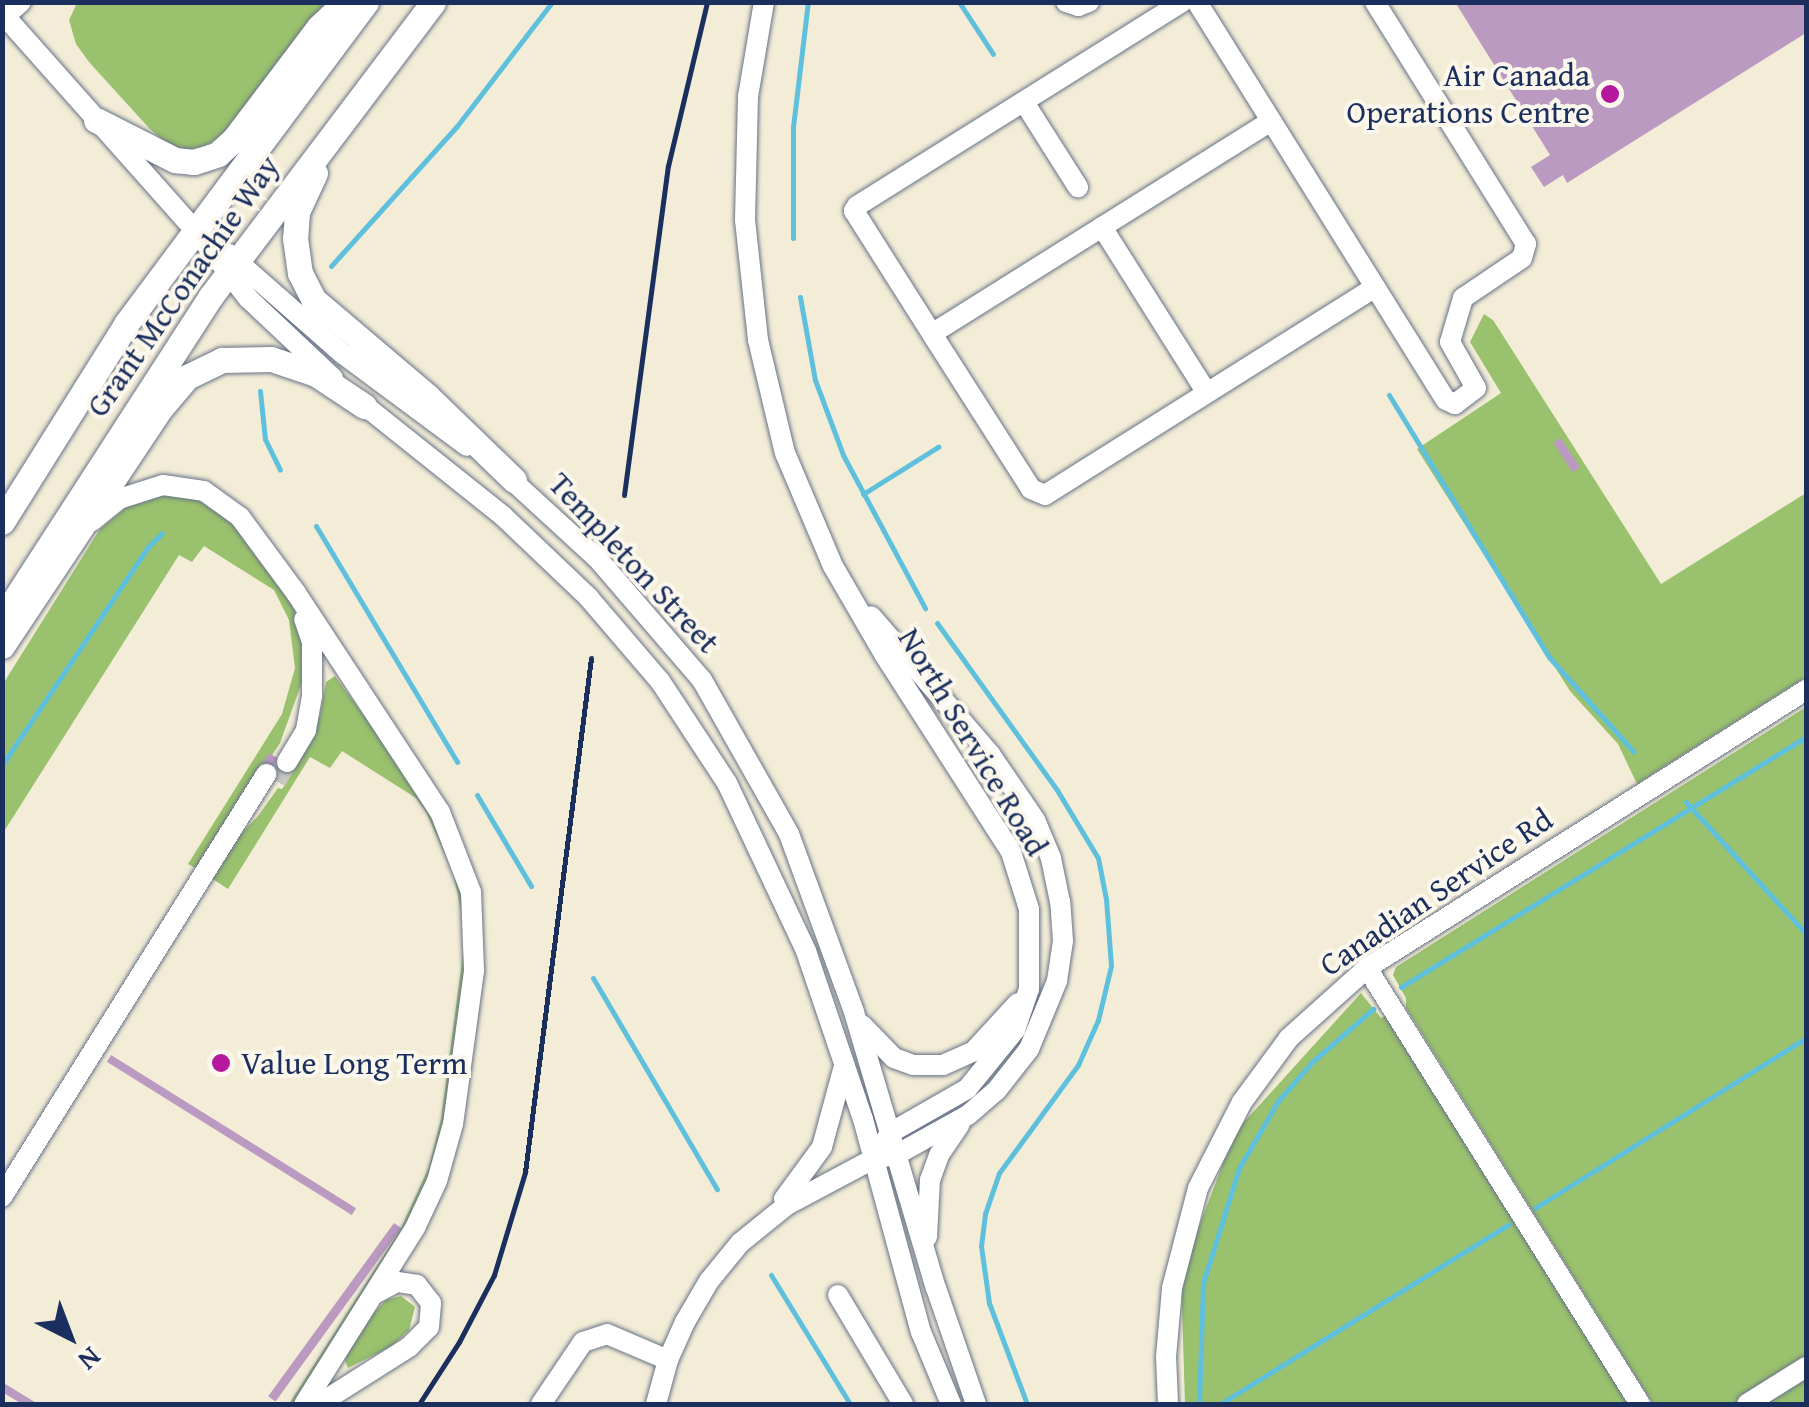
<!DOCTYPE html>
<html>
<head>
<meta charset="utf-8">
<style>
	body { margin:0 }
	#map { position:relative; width:1809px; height:1407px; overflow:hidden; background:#f3edd7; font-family:"Gentium Book Plus",serif }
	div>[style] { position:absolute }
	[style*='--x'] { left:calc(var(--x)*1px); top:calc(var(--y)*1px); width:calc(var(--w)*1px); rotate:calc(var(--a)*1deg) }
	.green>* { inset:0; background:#9ac16d }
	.stream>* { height:5px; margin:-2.5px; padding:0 2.5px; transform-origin:2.5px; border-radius:2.5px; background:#5ec0dd }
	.building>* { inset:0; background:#bb9ac1; transform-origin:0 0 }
	.minor-tunnel>* { height:20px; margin-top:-10px; transform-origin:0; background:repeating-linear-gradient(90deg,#c8c7bf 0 20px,transparent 0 30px) }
	.roads { filter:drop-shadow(0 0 2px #677288) drop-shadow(0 0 2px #677288) }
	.minor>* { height:20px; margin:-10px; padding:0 10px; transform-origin:10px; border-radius:10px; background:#fff }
	.major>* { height:25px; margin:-12.5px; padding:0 12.5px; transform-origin:12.5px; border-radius:12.5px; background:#fff }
	.rail>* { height:5px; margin:-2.5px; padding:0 2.5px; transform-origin:2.5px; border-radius:2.5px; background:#1b2f5e }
	.dots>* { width:28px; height:28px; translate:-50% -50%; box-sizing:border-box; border:5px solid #fbf7ec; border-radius:50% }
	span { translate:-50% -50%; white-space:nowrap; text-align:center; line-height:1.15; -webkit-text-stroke:8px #fbf7ec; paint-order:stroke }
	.poi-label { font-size:32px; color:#1b2f5e }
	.right { translate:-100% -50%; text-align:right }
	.left { translate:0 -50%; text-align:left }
	.street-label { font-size:32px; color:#1b2f5e }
	.frame { position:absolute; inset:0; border:5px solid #1b2f5e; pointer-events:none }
	.north { position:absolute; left:20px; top:1287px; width:100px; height:100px; -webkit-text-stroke:8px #fbf7ec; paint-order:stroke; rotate:138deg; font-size:28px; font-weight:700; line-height:40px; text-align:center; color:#1b2f5e }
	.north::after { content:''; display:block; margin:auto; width:35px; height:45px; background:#1b2f5e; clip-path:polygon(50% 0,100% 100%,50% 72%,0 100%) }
</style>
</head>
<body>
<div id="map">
	<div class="green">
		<div style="clip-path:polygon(77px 3px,325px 3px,222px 135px,205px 146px,186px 150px,169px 146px,149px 128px,89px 62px,76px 44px,69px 20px)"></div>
		<div style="clip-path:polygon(1484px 314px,1493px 320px,1661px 584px,1806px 493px,1806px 677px,1637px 784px,1618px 744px,1570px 691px,1417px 449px,1501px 393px,1470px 342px)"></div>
		<div style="clip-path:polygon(166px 495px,198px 500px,231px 521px,293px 605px,302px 644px,302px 682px,280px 743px,197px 869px,188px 864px,282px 714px,295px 668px,289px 620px,274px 590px,204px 546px,192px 562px,179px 555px,3px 833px,3px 684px,100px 529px,133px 502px)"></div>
		<div style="clip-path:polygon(335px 676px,432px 809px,470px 921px,448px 1120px,424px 1201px,298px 1404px,289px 1404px,401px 1228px,429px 1167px,441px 1119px,463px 954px,463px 921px,453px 872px,426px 812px,416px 798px,342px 751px,330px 768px,310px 757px,228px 889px,211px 878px,232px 843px,258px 816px,278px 788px,282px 789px,298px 764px,320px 715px,326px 682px)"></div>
		<div style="clip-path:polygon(1806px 707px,1806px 1362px,1739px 1404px,1653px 1404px,1406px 1008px,1406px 998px,1393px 975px,1396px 967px)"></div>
		<div style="clip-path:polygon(1361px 993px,1381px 1018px,1386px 1016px,1633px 1404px,1185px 1404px,1181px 1274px,1235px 1132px)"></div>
		<div style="clip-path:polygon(401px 1296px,415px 1307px,409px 1330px,392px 1346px,348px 1368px,344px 1358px,370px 1317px,386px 1300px)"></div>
		<div style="clip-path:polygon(1806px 1373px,1806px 1404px,1757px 1404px)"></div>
	</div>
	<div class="stream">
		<div style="--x:959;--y:2;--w:62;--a:56.8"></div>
		<div style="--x:793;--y:238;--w:111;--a:-90"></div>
		<div style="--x:793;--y:127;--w:126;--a:-83.2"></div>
		<div style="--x:331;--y:266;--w:188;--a:-48"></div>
		<div style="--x:457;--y:126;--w:156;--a:-52.5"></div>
		<div style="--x:800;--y:297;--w:84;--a:79.8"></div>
		<div style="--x:815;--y:380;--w:80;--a:69.5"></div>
		<div style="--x:843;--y:455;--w:174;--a:61.8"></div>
		<div style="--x:260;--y:391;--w:48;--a:84.1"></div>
		<div style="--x:265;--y:439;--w:34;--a:64"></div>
		<div style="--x:1389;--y:395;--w:307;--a:58.6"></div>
		<div style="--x:1549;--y:657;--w:127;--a:48.2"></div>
		<div style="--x:863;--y:494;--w:89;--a:-32.1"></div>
		<div style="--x:316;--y:526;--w:275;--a:59.1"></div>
		<div style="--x:937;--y:623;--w:206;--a:54.3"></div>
		<div style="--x:1057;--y:790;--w:79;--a:58.9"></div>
		<div style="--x:1098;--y:858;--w:42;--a:79"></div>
		<div style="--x:1106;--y:899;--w:67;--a:85.7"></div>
		<div style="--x:1111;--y:966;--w:56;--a:103.5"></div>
		<div style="--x:1098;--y:1020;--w:49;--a:114"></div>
		<div style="--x:1078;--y:1065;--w:134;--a:126.2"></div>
		<div style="--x:999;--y:1173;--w:43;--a:108.9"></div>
		<div style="--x:985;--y:1214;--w:32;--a:97"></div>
		<div style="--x:981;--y:1246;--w:58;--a:82"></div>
		<div style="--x:989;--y:1303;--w:108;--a:69.4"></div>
		<div style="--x:2;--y:765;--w:261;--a:-56.2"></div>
		<div style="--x:147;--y:548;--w:21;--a:-45"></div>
		<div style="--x:477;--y:795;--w:106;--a:59.3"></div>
		<div style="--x:1686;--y:802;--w:178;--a:47.7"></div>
		<div style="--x:593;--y:978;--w:245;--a:59.6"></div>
		<div style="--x:1401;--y:987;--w:476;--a:-31.7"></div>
		<div style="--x:1535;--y:1208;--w:320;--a:-32.1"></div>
		<div style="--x:771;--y:1275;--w:151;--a:58.5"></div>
		<div style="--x:1199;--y:1404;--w:121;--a:-88.1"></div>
		<div style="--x:1203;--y:1283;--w:121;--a:-72.6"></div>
		<div style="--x:1239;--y:1168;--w:78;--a:-59.8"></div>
		<div style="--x:1278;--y:1101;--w:52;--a:-48.9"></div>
		<div style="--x:1312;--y:1062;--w:81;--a:-41"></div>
		<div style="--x:1220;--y:1404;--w:340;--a:-31.9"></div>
	</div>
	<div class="building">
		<div style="clip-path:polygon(1455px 2px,1806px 2px,1806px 33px,1567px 183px,1563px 175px,1544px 187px,1531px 167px,1550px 155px)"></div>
		<div style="left:1561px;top:438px;width:35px;height:9px;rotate:57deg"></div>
		<div style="left:269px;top:753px;width:29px;height:19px;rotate:31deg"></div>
		<div style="left:111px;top:1055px;width:289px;height:8px;rotate:32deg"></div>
		<div style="left:394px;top:1223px;width:9px;height:214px;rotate:36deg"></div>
		<div style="clip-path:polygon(2px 1382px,38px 1404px,22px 1404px,2px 1392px)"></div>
	</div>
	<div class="minor-tunnel">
		<div style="--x:276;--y:781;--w:22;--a:-60"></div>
	</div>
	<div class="roads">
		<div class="minor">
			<div style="--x:764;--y:2;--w:96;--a:99.6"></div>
			<div style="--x:748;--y:97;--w:123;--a:91.4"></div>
			<div style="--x:745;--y:220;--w:121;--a:83.8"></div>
			<div style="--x:758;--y:340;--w:116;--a:76.6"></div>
			<div style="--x:785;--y:453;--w:123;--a:67"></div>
			<div style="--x:833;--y:566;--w:102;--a:59.9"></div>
			<div style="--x:884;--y:654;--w:235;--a:57.3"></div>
			<div style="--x:1011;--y:852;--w:60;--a:72.5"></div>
			<div style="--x:1029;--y:909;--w:80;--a:90"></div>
			<div style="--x:1029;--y:989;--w:43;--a:108.9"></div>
			<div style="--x:1015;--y:1030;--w:76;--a:129.1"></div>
			<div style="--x:967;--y:1089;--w:89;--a:150.3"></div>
			<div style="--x:890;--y:1133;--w:9;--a:122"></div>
			<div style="--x:1066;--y:2;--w:13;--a:18"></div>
			<div style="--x:1078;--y:6;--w:12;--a:-20"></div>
			<div style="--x:1197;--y:2;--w:469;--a:58"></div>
			<div style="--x:1446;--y:400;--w:10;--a:24"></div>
			<div style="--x:1455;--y:404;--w:26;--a:-37"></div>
			<div style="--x:1476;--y:388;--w:53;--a:-119.5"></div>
			<div style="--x:1450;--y:342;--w:46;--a:-73.5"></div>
			<div style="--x:1463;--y:298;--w:71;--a:-34.1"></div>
			<div style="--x:1522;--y:258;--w:15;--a:-74"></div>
			<div style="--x:1526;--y:244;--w:285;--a:-122"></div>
			<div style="--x:2;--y:13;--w:290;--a:48.4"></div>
			<div style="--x:195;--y:230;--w:86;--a:52.1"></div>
			<div style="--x:248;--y:298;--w:117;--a:43.3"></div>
			<div style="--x:2;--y:19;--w:25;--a:-42"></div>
			<div style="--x:1024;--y:102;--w:101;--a:57.6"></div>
			<div style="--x:1271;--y:121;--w:400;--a:147.9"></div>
			<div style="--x:932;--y:334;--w:184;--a:57.4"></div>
			<div style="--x:1031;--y:489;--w:15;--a:23"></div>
			<div style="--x:1045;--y:495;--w:390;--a:-32.2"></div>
			<div style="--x:1102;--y:227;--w:196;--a:57.7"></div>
			<div style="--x:229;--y:254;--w:152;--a:41.3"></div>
			<div style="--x:343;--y:354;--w:154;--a:36.6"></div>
			<div style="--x:932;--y:334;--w:146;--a:-122.4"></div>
			<div style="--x:854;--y:211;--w:6;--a:-59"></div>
			<div style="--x:857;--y:206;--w:384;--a:-32.1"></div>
			<div style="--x:354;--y:397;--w:191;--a:38.6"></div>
			<div style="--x:503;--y:516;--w:119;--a:43.6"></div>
			<div style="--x:589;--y:598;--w:109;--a:49.5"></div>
			<div style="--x:660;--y:681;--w:122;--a:56.7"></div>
			<div style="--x:727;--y:783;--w:186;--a:64.8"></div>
			<div style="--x:806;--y:951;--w:177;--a:71.3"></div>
			<div style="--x:863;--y:1119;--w:221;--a:74.8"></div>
			<div style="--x:921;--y:1332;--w:78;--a:67.4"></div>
			<div style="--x:503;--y:472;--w:127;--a:42.5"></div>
			<div style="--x:597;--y:558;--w:161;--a:49.3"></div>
			<div style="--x:702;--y:680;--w:177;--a:60.5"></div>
			<div style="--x:789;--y:834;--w:189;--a:69.9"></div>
			<div style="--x:854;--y:1012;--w:288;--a:73.5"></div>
			<div style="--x:936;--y:1288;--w:123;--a:71"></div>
			<div style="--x:92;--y:521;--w:35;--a:-39"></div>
			<div style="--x:119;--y:499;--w:46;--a:-17.7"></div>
			<div style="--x:163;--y:485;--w:41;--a:8.3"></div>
			<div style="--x:204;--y:491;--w:44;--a:35.8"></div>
			<div style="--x:240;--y:517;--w:94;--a:53.6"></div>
			<div style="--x:296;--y:593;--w:262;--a:56.7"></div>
			<div style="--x:440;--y:812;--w:86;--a:68.8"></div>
			<div style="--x:471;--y:892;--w:79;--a:87.8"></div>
			<div style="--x:474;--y:971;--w:154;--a:97.8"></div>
			<div style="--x:453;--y:1124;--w:59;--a:105.7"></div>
			<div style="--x:437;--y:1181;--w:52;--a:115.1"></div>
			<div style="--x:415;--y:1228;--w:208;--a:122.2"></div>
			<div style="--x:287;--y:762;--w:37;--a:-59"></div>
			<div style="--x:306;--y:730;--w:36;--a:-80"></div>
			<div style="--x:312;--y:695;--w:53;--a:-90"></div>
			<div style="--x:312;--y:642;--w:24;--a:-109"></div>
			<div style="--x:1367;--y:968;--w:514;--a:57.95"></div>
			<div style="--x:862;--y:1025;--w:46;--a:45.9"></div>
			<div style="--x:894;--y:1058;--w:20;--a:20"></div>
			<div style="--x:913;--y:1065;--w:30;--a:0"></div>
			<div style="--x:943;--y:1065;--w:34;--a:-24"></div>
			<div style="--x:974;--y:1051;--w:65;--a:-47.5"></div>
			<div style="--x:2;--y:1197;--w:499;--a:-58"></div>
			<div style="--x:784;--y:1199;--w:64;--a:-53.8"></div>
			<div style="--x:822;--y:1147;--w:84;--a:-74.8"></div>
			<div style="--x:927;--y:1237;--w:57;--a:-87"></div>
			<div style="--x:930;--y:1180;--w:27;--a:-70"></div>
			<div style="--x:939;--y:1155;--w:37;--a:-56"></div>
			<div style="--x:838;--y:1295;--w:127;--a:59.2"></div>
			<div style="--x:319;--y:1404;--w:107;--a:-32.3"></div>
			<div style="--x:409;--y:1347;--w:28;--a:-45"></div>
			<div style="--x:429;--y:1327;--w:24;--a:-85"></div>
			<div style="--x:431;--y:1303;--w:23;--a:-128"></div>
			<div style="--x:417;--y:1285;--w:20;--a:-171"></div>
			<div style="--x:397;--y:1282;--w:24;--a:152"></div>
			<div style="--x:541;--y:1404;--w:75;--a:-55.9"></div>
			<div style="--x:583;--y:1342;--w:25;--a:-18"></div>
			<div style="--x:607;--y:1334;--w:66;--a:23.1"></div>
			<div style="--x:656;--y:1404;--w:46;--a:-74.7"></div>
			<div style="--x:668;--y:1360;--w:42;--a:-65.9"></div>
			<div style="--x:685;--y:1322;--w:48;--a:-59.7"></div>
			<div style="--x:709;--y:1281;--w:49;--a:-50.8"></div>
			<div style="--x:740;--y:1243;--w:60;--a:-39"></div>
			<div style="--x:787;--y:1205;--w:98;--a:-28.1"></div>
			<div style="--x:873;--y:1159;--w:23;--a:-10"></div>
			<div style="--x:896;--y:1155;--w:82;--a:-29.1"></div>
			<div style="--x:968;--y:1115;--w:37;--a:-41"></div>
			<div style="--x:996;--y:1091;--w:53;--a:-51.8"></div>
			<div style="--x:1029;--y:1049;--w:74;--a:-67.6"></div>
			<div style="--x:1057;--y:981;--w:40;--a:-81.5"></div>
			<div style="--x:1063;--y:941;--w:39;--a:-94"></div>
			<div style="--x:1060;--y:902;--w:45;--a:-101.6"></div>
			<div style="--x:1051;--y:858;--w:41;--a:-112.8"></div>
			<div style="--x:1035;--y:820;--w:80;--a:-124.3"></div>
			<div style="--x:990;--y:754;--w:182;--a:-130.8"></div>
			<div style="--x:1168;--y:1404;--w:47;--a:-92.4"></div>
			<div style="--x:1166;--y:1357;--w:69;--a:-85"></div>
			<div style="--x:1172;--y:1288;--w:103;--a:-75.4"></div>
			<div style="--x:1198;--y:1188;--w:97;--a:-62.9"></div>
			<div style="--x:1242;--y:1102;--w:79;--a:-53.7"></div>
			<div style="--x:1289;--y:1038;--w:105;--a:-41.9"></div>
			<div style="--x:1367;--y:968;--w:520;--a:-32.34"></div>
			<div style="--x:1747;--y:1404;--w:70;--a:-32.1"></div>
		</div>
		<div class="major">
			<div style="--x:96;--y:120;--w:89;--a:26.9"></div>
			<div style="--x:175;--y:160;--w:19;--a:6"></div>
			<div style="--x:194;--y:162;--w:25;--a:-18"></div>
			<div style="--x:218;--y:154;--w:23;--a:-43"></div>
			<div style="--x:235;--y:138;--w:139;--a:-52.9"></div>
			<div style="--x:319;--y:27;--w:37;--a:-43"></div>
			<div style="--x:315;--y:173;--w:43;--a:114.8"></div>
			<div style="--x:297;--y:212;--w:26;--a:94"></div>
			<div style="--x:295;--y:238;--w:35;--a:82"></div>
			<div style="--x:300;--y:273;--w:30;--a:63"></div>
			<div style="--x:314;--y:300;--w:148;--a:40.3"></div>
			<div style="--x:427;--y:396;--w:121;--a:44"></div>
			<div style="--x:2;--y:522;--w:234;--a:-57.9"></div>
			<div style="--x:126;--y:324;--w:402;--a:-53.3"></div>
			<div style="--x:2;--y:619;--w:385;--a:-57.1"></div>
			<div style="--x:211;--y:296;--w:368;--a:-52.9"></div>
			<div style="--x:2;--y:646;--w:285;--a:-56.3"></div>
			<div style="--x:160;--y:409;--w:42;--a:-49.8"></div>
			<div style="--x:187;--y:377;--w:39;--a:-26"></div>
			<div style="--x:222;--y:360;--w:49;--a:-1.2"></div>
			<div style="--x:271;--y:359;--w:47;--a:18.4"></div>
			<div style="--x:316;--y:374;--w:58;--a:33.7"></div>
		</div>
	</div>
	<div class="rail">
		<div style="--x:624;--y:495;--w:332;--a:-82.4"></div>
		<div style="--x:668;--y:166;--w:169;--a:-76.6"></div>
		<div style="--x:419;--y:1404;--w:74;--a:-57.2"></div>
		<div style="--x:459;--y:1342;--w:76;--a:-62.4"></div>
		<div style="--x:494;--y:1275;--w:108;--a:-73.2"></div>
		<div style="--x:525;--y:1172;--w:518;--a:-82.68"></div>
	</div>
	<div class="dots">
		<div style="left:1610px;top:94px;background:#b5179e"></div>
		<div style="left:221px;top:1063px;background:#b5179e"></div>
	</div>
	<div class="poi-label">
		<span class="right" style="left:1590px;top:94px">Air Canada<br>Operations Centre</span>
		<span class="left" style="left:241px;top:1063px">Value Long Term</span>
	</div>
	<div class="street-label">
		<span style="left:183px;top:286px;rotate:-55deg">Grant McConachie Way</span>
		<span style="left:634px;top:563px;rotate:47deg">Templeton Street</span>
		<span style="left:973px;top:742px;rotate:59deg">North Service Road</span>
		<span style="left:1436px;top:892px;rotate:-34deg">Canadian Service Rd</span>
	</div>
	<div class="frame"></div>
	<div class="north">N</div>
</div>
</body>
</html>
